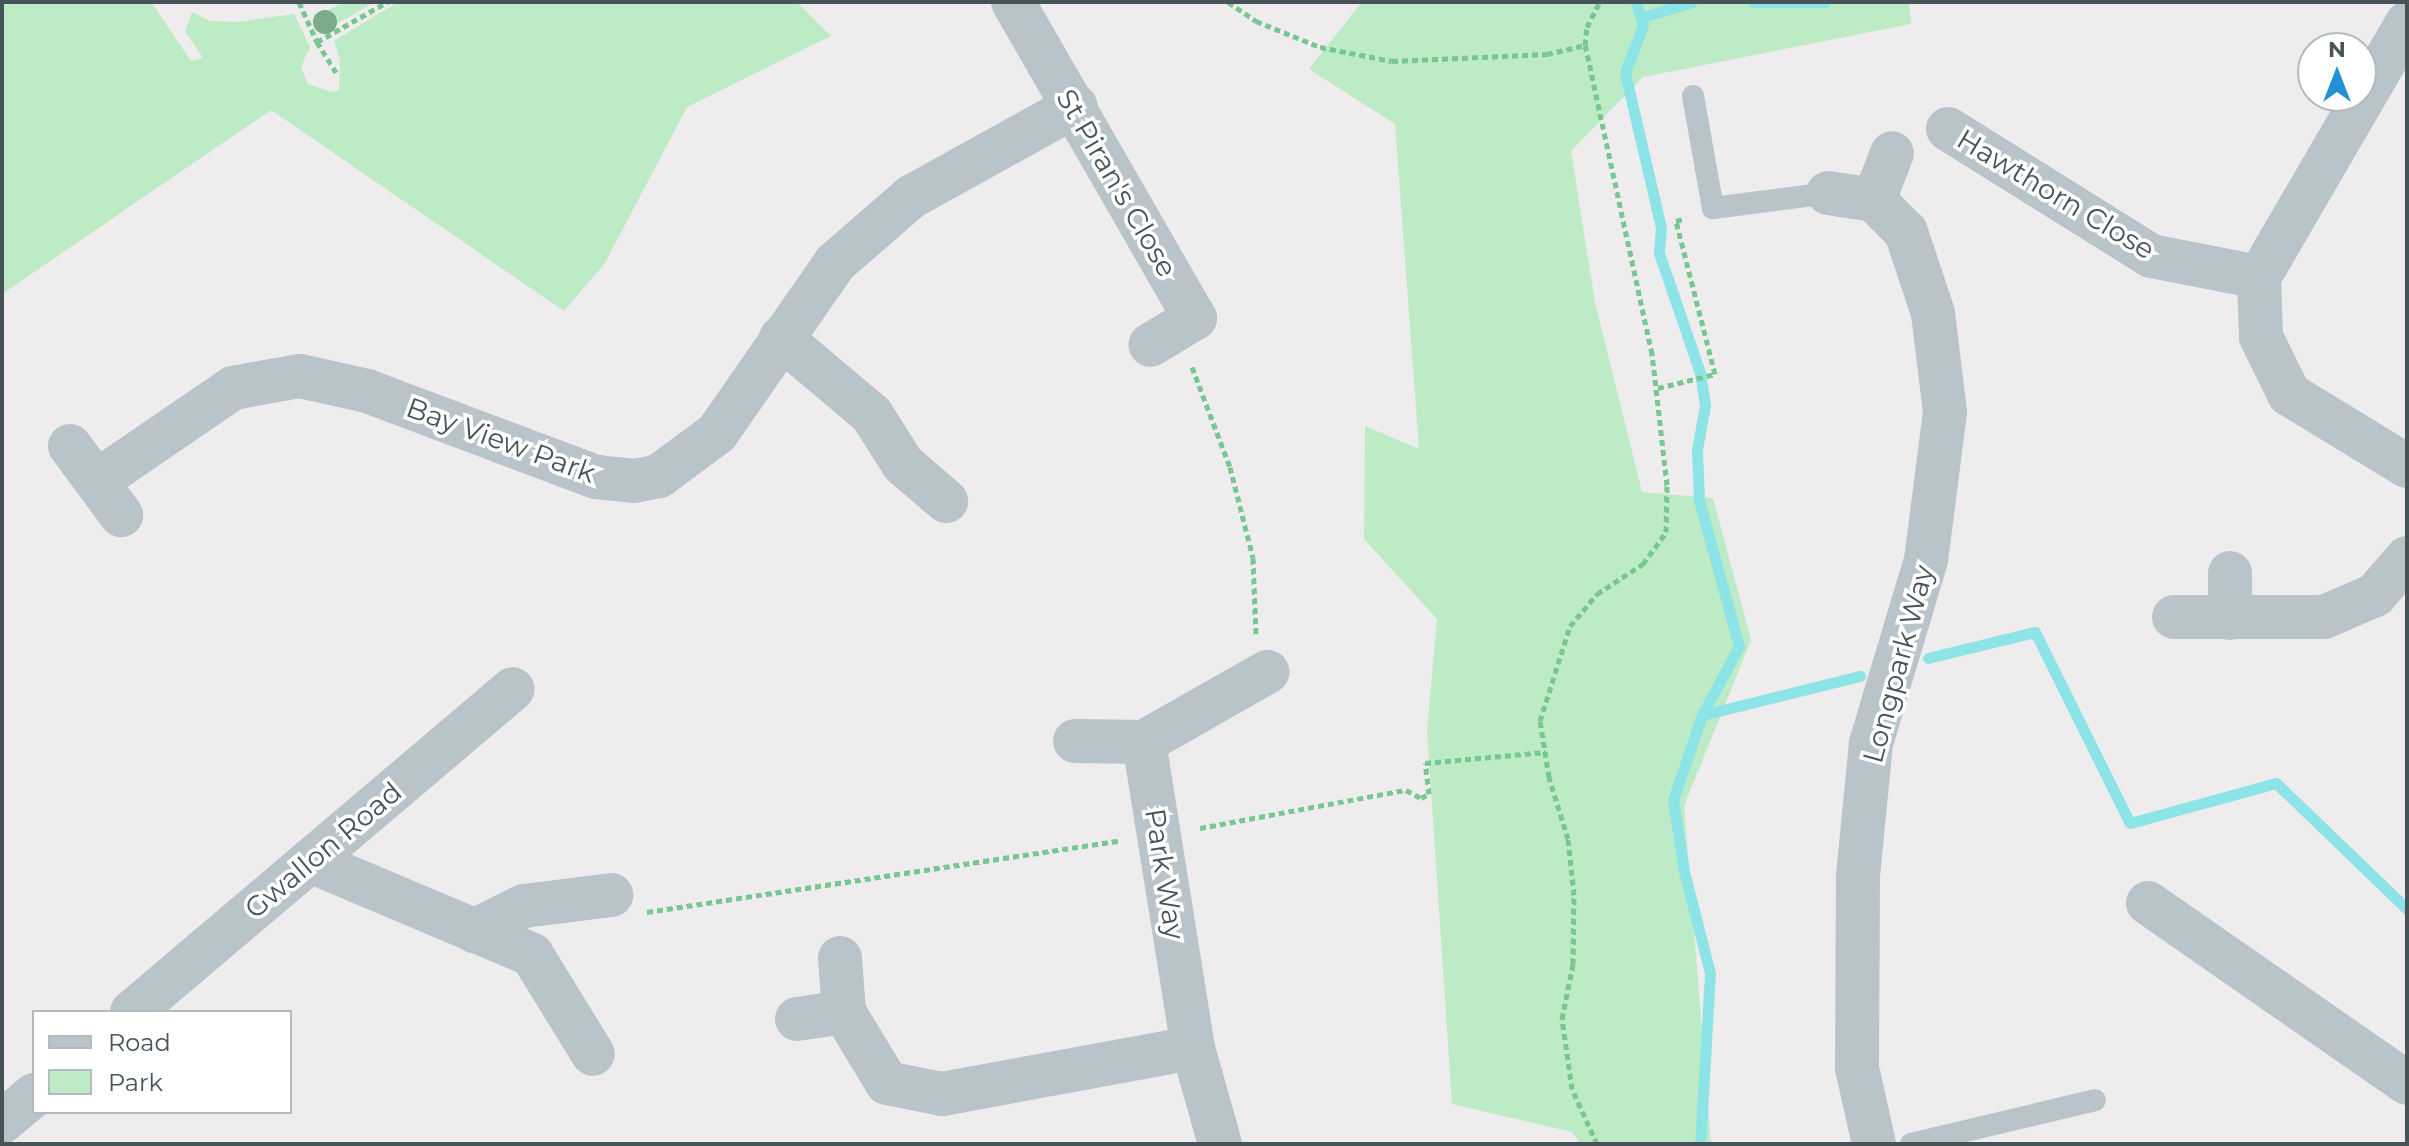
<!DOCTYPE html>
<html>
<head>
<meta charset="utf-8">
<style>
	body { margin:0 }
	#map { position:relative; width:2409px; height:1146px; overflow:hidden; background:#efeced; font-family:Montserrat,sans-serif }
	div>[style] { position:absolute }
	[style*='--x'] { left:calc(var(--x)*1px); top:calc(var(--y)*1px); width:calc(var(--w)*1px); rotate:calc(var(--a)*1deg) }
	.green>* { inset:0; background:#bcebc6 }
	.stream>* { height:11px; margin:-5.5px; padding:0 5.5px; transform-origin:5.5px; border-radius:5.5px; background:#8ce4e6 }
	.path>* { height:5px; margin-top:-2.5px; transform-origin:0; background:repeating-linear-gradient(90deg,#77c790 0 6px,transparent 0 10px) }
	.lane>* { height:22px; margin:-11px; padding:0 11px; transform-origin:11px; border-radius:11px; background:#b8c4c9 }
	.street>* { height:44px; margin:-22px; padding:0 22px; transform-origin:22px; border-radius:22px; background:#b8c4c9 }
	.trees>* { width:24px; height:24px; margin:-12px; border-radius:50%; background:#7bab89 }
	span { translate:-50% -50%; white-space:nowrap; text-align:center; line-height:1.15; -webkit-text-stroke:7px #fff; paint-order:stroke }
	.street-label { font-size:28px; color:#465359 }
	.frame { position:absolute; inset:0; border:4px solid #465359; pointer-events:none }
	.legend { position:absolute; left:32px; top:1010px; width:260px; height:104px; box-sizing:border-box; background:#fff; border:2px solid #b5babd; margin:0; padding:10px 14px; list-style:none; font-size:24px; color:#465359 }
	.legend li { display:flex; align-items:center; gap:16px; height:40px }
	.legend b { width:40px; border:2px solid #b5babd }
	.north { position:absolute; left:2297px; top:32px; width:80px; height:80px; box-sizing:border-box; background:#fff; border:2px solid #b5babd; border-radius:50%; rotate:0deg; font-size:22px; font-weight:700; line-height:32px; text-align:center; color:#465359 }
	.north::after { content:''; display:block; margin:auto; width:28px; height:36px; background:#2391d2; clip-path:polygon(50% 0,100% 100%,50% 72%,0 100%) }
</style>
</head>
<body>
<div id="map">
	<div class="green">
		<div style="clip-path:polygon(2px 2px,151px 2px,191px 61px,203px 58px,185px 31px,192px 12px,210px 21px,237px 22px,294px 14px,310px 47px,301px 67px,308px 84px,331px 92px,339px 90px,340px 59px,334px 41px,398px 2px,797px 2px,831px 36px,687px 107px,605px 263px,564px 311px,271px 110px,2px 294px)"></div>
		<div style="clip-path:polygon(344px 2px,375px 2px,324px 31px,317px 16px)"></div>
		<div style="clip-path:polygon(1362px 2px,1909px 2px,1911px 24px,1643px 77px,1571px 151px,1595px 302px,1642px 492px,1713px 498px,1751px 640px,1684px 806px,1711px 1144px,1581px 1144px,1572px 1132px,1452px 1104px,1427px 730px,1437px 619px,1364px 539px,1365px 426px,1419px 449px,1395px 124px,1309px 69px)"></div>
	</div>
	<div class="stream">
		<div style="--x:1636;--y:2;--w:24;--a:73"></div>
		<div style="--x:1643;--y:25;--w:51;--a:110.6"></div>
		<div style="--x:1625;--y:73;--w:159;--a:76.9"></div>
		<div style="--x:1661;--y:228;--w:25;--a:95"></div>
		<div style="--x:1659;--y:253;--w:127;--a:71.1"></div>
		<div style="--x:1700;--y:373;--w:33;--a:81"></div>
		<div style="--x:1705;--y:406;--w:44;--a:100.5"></div>
		<div style="--x:1697;--y:449;--w:51;--a:87.8"></div>
		<div style="--x:1699;--y:500;--w:151;--a:74.7"></div>
		<div style="--x:1739;--y:646;--w:78;--a:118.2"></div>
		<div style="--x:1702;--y:715;--w:90;--a:108.8"></div>
		<div style="--x:1673;--y:800;--w:72;--a:81.2"></div>
		<div style="--x:1684;--y:871;--w:105;--a:75.7"></div>
		<div style="--x:1710;--y:973;--w:171;--a:93.3"></div>
		<div style="--x:1753;--y:2;--w:72;--a:0"></div>
		<div style="--x:1643;--y:17;--w:51;--a:-17"></div>
		<div style="--x:1928;--y:658;--w:110;--a:-13.7"></div>
		<div style="--x:2035;--y:632;--w:213;--a:63.6"></div>
		<div style="--x:2130;--y:823;--w:151;--a:-15.3"></div>
		<div style="--x:2276;--y:783;--w:182;--a:43.9"></div>
		<div style="--x:1702;--y:715;--w:163;--a:-13.9"></div>
	</div>
	<div class="path">
		<div style="--x:299;--y:2;--w:44;--a:65.8"></div>
		<div style="--x:317;--y:42;--w:81;--a:-29.7"></div>
		<div style="--x:1228;--y:2;--w:34;--a:34"></div>
		<div style="--x:1256;--y:21;--w:69;--a:22.1"></div>
		<div style="--x:1320;--y:47;--w:73;--a:11"></div>
		<div style="--x:1392;--y:61;--w:155;--a:-2.6"></div>
		<div style="--x:1547;--y:54;--w:39;--a:-13"></div>
		<div style="--x:317;--y:42;--w:36;--a:58"></div>
		<div style="--x:1192;--y:367;--w:107;--a:69.2"></div>
		<div style="--x:1230;--y:467;--w:94;--a:75.8"></div>
		<div style="--x:1253;--y:558;--w:77;--a:87.8"></div>
		<div style="--x:1658;--y:388;--w:59;--a:-13.8"></div>
		<div style="--x:1715;--y:374;--w:158;--a:-104.3"></div>
		<div style="--x:1676;--y:221;--w:10;--a:-17"></div>
		<div style="--x:1200;--y:828;--w:209;--a:-10.5"></div>
		<div style="--x:1406;--y:790;--w:17;--a:28"></div>
		<div style="--x:1421;--y:798;--w:9;--a:-27"></div>
		<div style="--x:1429;--y:794;--w:31;--a:-97"></div>
		<div style="--x:1425;--y:763;--w:121;--a:-5.2"></div>
		<div style="--x:647;--y:912;--w:477;--a:-8.6"></div>
		<div style="--x:1597;--y:1144;--w:60;--a:-114.4"></div>
		<div style="--x:1572;--y:1089;--w:71;--a:-98.1"></div>
		<div style="--x:1562;--y:1019;--w:56;--a:-78.7"></div>
		<div style="--x:1573;--y:964;--w:69;--a:-89.2"></div>
		<div style="--x:1574;--y:895;--w:56;--a:-96.1"></div>
		<div style="--x:1568;--y:839;--w:65;--a:-107"></div>
		<div style="--x:1549;--y:777;--w:57;--a:-99.1"></div>
		<div style="--x:1540;--y:721;--w:100;--a:-72.5"></div>
		<div style="--x:1570;--y:626;--w:42;--a:-49.8"></div>
		<div style="--x:1597;--y:594;--w:55;--a:-33.1"></div>
		<div style="--x:1643;--y:564;--w:39;--a:-54"></div>
		<div style="--x:1666;--y:532;--w:47;--a:-88.8"></div>
		<div style="--x:1667;--y:485;--w:132;--a:-96.5"></div>
		<div style="--x:1652;--y:354;--w:316;--a:-102.2"></div>
		<div style="--x:1585;--y:45;--w:18;--a:-84"></div>
		<div style="--x:1587;--y:27;--w:28;--a:-63"></div>
	</div>
	<div class="lane">
		<div style="--x:1693;--y:96;--w:114;--a:79.9"></div>
		<div style="--x:1713;--y:208;--w:116;--a:-7.4"></div>
		<div style="--x:1911;--y:1144;--w:189;--a:-13.4"></div>
	</div>
	<div class="street">
		<div style="--x:1013;--y:2;--w:365;--a:60.1"></div>
		<div style="--x:1195;--y:318;--w:52;--a:149"></div>
		<div style="--x:2407;--y:23;--w:294;--a:120.2"></div>
		<div style="--x:2259;--y:277;--w:60;--a:88.1"></div>
		<div style="--x:2261;--y:337;--w:64;--a:63.8"></div>
		<div style="--x:2289;--y:394;--w:138;--a:31.4"></div>
		<div style="--x:1948;--y:129;--w:239;--a:32"></div>
		<div style="--x:2151;--y:256;--w:110;--a:11"></div>
		<div style="--x:1828;--y:193;--w:47;--a:8.7"></div>
		<div style="--x:1874;--y:200;--w:45;--a:45"></div>
		<div style="--x:1906;--y:232;--w:85;--a:71.6"></div>
		<div style="--x:1933;--y:313;--w:100;--a:83.1"></div>
		<div style="--x:1945;--y:412;--w:149;--a:97.3"></div>
		<div style="--x:1926;--y:560;--w:191;--a:106.7"></div>
		<div style="--x:1871;--y:743;--w:134;--a:95.6"></div>
		<div style="--x:1858;--y:876;--w:192;--a:90.3"></div>
		<div style="--x:1857;--y:1068;--w:78;--a:77.4"></div>
		<div style="--x:1874;--y:200;--w:50;--a:-69"></div>
		<div style="--x:781;--y:338;--w:119;--a:40.2"></div>
		<div style="--x:872;--y:415;--w:58;--a:57.7"></div>
		<div style="--x:903;--y:464;--w:57;--a:40.7"></div>
		<div style="--x:70;--y:446;--w:86;--a:53.5"></div>
		<div style="--x:97;--y:481;--w:165;--a:-34.4"></div>
		<div style="--x:233;--y:388;--w:68;--a:-10.2"></div>
		<div style="--x:300;--y:376;--w:69;--a:12.6"></div>
		<div style="--x:367;--y:391;--w:245;--a:20.6"></div>
		<div style="--x:596;--y:477;--w:38;--a:6"></div>
		<div style="--x:634;--y:481;--w:25;--a:-11"></div>
		<div style="--x:659;--y:476;--w:72;--a:-36.6"></div>
		<div style="--x:717;--y:433;--w:207;--a:-55.2"></div>
		<div style="--x:835;--y:263;--w:101;--a:-41"></div>
		<div style="--x:911;--y:197;--w:188;--a:-29"></div>
		<div style="--x:2230;--y:573;--w:45;--a:90"></div>
		<div style="--x:2174;--y:617;--w:150;--a:0"></div>
		<div style="--x:2324;--y:617;--w:56;--a:-23.3"></div>
		<div style="--x:2375;--y:595;--w:49;--a:-49.1"></div>
		<div style="--x:1075;--y:741;--w:69;--a:0.8"></div>
		<div style="--x:310;--y:861;--w:241;--a:22.9"></div>
		<div style="--x:532;--y:955;--w:116;--a:58.4"></div>
		<div style="--x:2148;--y:903;--w:315;--a:34.8"></div>
		<div style="--x:474;--y:931;--w:56;--a:-26.6"></div>
		<div style="--x:524;--y:906;--w:88;--a:-7.2"></div>
		<div style="--x:840;--y:958;--w:54;--a:85.8"></div>
		<div style="--x:844;--y:1012;--w:83;--a:58.8"></div>
		<div style="--x:887;--y:1083;--w:56;--a:11.3"></div>
		<div style="--x:942;--y:1094;--w:255;--a:-10.4"></div>
		<div style="--x:132;--y:1012;--w:499;--a:-40.3"></div>
		<div style="--x:797;--y:1019;--w:48;--a:-8.5"></div>
		<div style="--x:2;--y:1122;--w:42;--a:-40.2"></div>
		<div style="--x:1220;--y:1144;--w:100;--a:-105.7"></div>
		<div style="--x:1193;--y:1048;--w:310;--a:-99.1"></div>
		<div style="--x:1144;--y:742;--w:142;--a:-29.6"></div>
	</div>
	<div class="trees">
		<div style="left:325px;top:22px"></div>
	</div>
	<div class="street-label">
		<span style="left:1117px;top:183px;rotate:60deg">St Piran's Close</span>
		<span style="left:2056px;top:194px;rotate:31deg">Hawthorn Close</span>
		<span style="left:501px;top:440px;rotate:20deg">Bay View Park</span>
		<span style="left:1898px;top:664px;rotate:-75deg">Longpark Way</span>
		<span style="left:323px;top:850px;rotate:-40deg">Gwallon Road</span>
		<span style="left:1165px;top:874px;rotate:81deg">Park Way</span>
	</div>
	<div class="frame"></div>
	<ul class="legend">
	<li><b style="height:10px;background:#b8c4c9"></b>Road</li>
	<li><b style="height:22px;background:#bcebc6"></b>Park</li>
	</ul>
	<div class="north">N</div>
</div>
</body>
</html>
